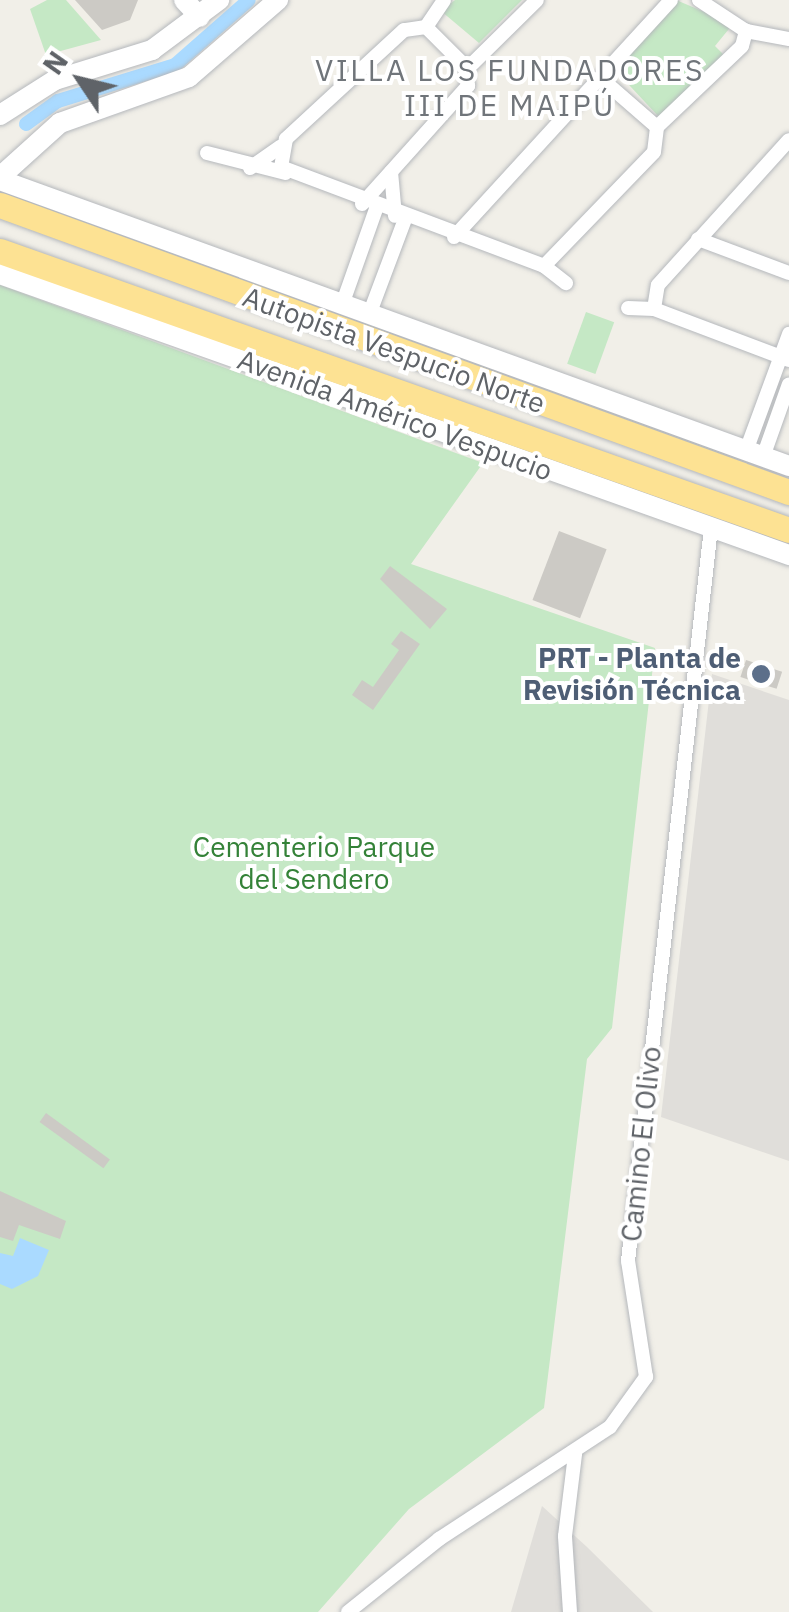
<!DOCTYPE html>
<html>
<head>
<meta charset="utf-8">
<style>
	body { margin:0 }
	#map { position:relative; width:789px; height:1612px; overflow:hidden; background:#f1efe8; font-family:"IBM Plex Sans",sans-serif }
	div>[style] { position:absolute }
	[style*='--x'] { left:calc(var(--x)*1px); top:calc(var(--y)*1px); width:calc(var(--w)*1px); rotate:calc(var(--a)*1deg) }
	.industrial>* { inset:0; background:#e0deda }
	.green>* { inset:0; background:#c5e8c5; transform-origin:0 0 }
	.water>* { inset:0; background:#aadaff }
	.canal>* { height:14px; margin:-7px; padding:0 7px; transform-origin:7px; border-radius:7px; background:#aadaff }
	.building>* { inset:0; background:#cccac5; transform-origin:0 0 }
	.roads { filter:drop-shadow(0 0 2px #b5b8bc) drop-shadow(0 0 2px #b5b8bc) }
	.street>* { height:14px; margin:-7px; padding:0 7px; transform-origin:7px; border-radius:7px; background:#fff }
	.secondary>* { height:20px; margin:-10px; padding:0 10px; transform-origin:10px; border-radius:10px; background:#fff }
	.highway>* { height:25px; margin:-12.5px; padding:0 12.5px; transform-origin:12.5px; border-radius:12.5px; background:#fde293 }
	.dots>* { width:28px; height:28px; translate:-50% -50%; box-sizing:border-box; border:5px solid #fff; border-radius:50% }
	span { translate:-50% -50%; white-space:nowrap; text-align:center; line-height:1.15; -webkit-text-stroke:8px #fff; paint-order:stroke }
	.street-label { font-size:28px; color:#5f6368 }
	.service-label { font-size:28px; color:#4e5e75; font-weight:700 }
	.right { translate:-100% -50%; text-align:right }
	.park-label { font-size:28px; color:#348238 }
	.neighbourhood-label { font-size:30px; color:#70757a; letter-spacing:2.5px }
	.north { position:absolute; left:30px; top:30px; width:100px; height:100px; -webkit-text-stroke:8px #fff; paint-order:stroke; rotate:305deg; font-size:28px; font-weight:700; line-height:40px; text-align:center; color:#5f6368 }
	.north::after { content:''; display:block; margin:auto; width:35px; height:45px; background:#5f6368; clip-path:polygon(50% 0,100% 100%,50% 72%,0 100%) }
</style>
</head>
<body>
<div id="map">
	<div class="industrial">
		<div style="clip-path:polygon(712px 674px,789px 700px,789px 1161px,661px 1117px)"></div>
		<div style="clip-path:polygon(542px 1506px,587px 1547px,653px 1612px,511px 1612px)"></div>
	</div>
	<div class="green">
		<div style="clip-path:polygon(47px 0,66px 0,101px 40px,46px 55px,30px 9px)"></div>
		<div style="clip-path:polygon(455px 0,522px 0,479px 43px,441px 11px)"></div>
		<div style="clip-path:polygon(676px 0,733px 24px,715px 46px,725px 56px,659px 117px,615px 70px)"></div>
		<div style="clip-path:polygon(0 285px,483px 463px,411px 564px,655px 648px,612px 1028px,587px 1059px,544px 1408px,409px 1509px,318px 1612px,0 1612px)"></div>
		<div style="left:586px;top:312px;width:30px;height:55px;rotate:20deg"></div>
	</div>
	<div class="water">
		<div style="clip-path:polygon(20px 1238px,49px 1250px,38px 1276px,12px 1289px,0 1284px,0 1253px,13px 1256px)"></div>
	</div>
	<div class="canal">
		<div style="--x:26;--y:124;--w:39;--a:-36"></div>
		<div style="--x:58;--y:101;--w:122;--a:-17.1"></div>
		<div style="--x:175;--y:65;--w:98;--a:-41.3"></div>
	</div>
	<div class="building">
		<div style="clip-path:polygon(75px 0,138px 0,130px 20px,102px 30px)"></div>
		<div style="left:559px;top:531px;width:51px;height:74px;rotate:21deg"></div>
		<div style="clip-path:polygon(390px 566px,447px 609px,430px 629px,380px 579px)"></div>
		<div style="clip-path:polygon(401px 631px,420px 644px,373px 710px,352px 695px,362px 680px,373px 687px,399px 650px,391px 644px)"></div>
		<div style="left:746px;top:660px;width:38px;height:18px;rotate:18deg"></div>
		<div style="left:46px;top:1113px;width:79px;height:11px;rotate:36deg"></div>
		<div style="clip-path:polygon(0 1191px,66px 1221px,60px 1239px,19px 1225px,13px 1241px,0 1237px)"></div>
	</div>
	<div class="roads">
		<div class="street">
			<div style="--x:699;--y:0;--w:56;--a:33.4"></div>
			<div style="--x:746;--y:31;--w:44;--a:10.5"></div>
			<div style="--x:426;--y:27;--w:22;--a:172"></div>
			<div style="--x:404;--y:30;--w:161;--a:137.3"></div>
			<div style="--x:286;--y:139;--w:28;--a:100"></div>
			<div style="--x:281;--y:167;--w:281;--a:20.6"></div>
			<div style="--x:544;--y:266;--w:28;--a:38"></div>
			<div style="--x:426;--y:27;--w:32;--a:-56"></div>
			<div style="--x:467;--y:69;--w:98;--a:-44.6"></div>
			<div style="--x:604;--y:81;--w:70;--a:41"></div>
			<div style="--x:657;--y:127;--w:117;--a:-43.6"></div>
			<div style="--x:742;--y:46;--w:16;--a:-75"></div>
			<div style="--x:207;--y:153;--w:81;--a:14.2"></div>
			<div style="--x:250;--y:168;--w:37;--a:-35"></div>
			<div style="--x:391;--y:172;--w:44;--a:84.8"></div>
			<div style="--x:362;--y:204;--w:159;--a:-48.1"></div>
			<div style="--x:468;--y:86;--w:20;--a:-99"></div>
			<div style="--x:465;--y:66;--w:55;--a:-135"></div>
			<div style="--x:454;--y:237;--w:321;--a:-47.5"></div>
			<div style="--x:698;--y:239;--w:97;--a:20.5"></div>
			<div style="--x:544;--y:266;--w:158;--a:-46"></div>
			<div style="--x:654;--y:152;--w:25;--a:-83"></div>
			<div style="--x:342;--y:305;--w:102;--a:-70.5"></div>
			<div style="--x:628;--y:308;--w:26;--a:2"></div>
			<div style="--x:654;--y:309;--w:144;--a:20.7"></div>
			<div style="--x:654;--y:309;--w:24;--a:-81"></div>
			<div style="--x:658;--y:285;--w:195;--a:-47.9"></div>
			<div style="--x:369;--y:315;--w:103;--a:-69.4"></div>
			<div style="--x:746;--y:451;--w:125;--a:-69.8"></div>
			<div style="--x:763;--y:457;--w:77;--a:-70.4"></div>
			<div style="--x:348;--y:1612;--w:117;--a:-38.7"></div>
			<div style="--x:439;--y:1539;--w:204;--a:-33.2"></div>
			<div style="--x:610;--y:1427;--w:62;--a:-54.2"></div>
			<div style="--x:646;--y:1377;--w:117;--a:-98.8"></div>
			<div style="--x:628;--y:1261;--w:738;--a:-83.54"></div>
			<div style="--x:570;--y:1612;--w:76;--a:-93.8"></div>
			<div style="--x:565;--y:1536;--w:83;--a:-83"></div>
		</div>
		<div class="secondary">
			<div style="--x:184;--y:0;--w:23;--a:47"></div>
			<div style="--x:0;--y:115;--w:65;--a:-32.5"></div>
			<div style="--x:55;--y:80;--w:102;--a:-17.2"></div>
			<div style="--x:152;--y:50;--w:84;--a:-36.7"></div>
			<div style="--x:0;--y:177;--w:81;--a:-42"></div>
			<div style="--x:60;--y:123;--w:137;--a:-19.6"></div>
			<div style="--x:189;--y:77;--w:118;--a:-40.9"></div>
			<div style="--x:0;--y:180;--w:839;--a:19.92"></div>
			<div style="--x:0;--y:274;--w:838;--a:19.6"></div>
		</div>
		<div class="highway">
			<div style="--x:0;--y:205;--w:840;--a:19.99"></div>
			<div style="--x:0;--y:251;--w:837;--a:19.47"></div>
		</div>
	</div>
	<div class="dots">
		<div style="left:761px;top:674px;background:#5c6f8a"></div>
	</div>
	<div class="street-label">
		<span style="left:394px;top:350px;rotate:20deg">Autopista Vespucio Norte</span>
		<span style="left:395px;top:415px;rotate:20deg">Avenida Américo Vespucio</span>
		<span style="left:641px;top:1144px;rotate:-84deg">Camino El Olivo</span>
	</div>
	<div class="service-label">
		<span class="right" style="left:741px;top:674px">PRT - Planta de<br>Revisión Técnica</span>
	</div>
	<div class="park-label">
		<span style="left:314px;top:863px">Cementerio Parque<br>del Sendero</span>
	</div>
	<div class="neighbourhood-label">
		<span style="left:510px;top:87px">VILLA LOS FUNDADORES<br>III DE MAIPÚ</span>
	</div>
	<div class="north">N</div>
</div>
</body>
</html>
